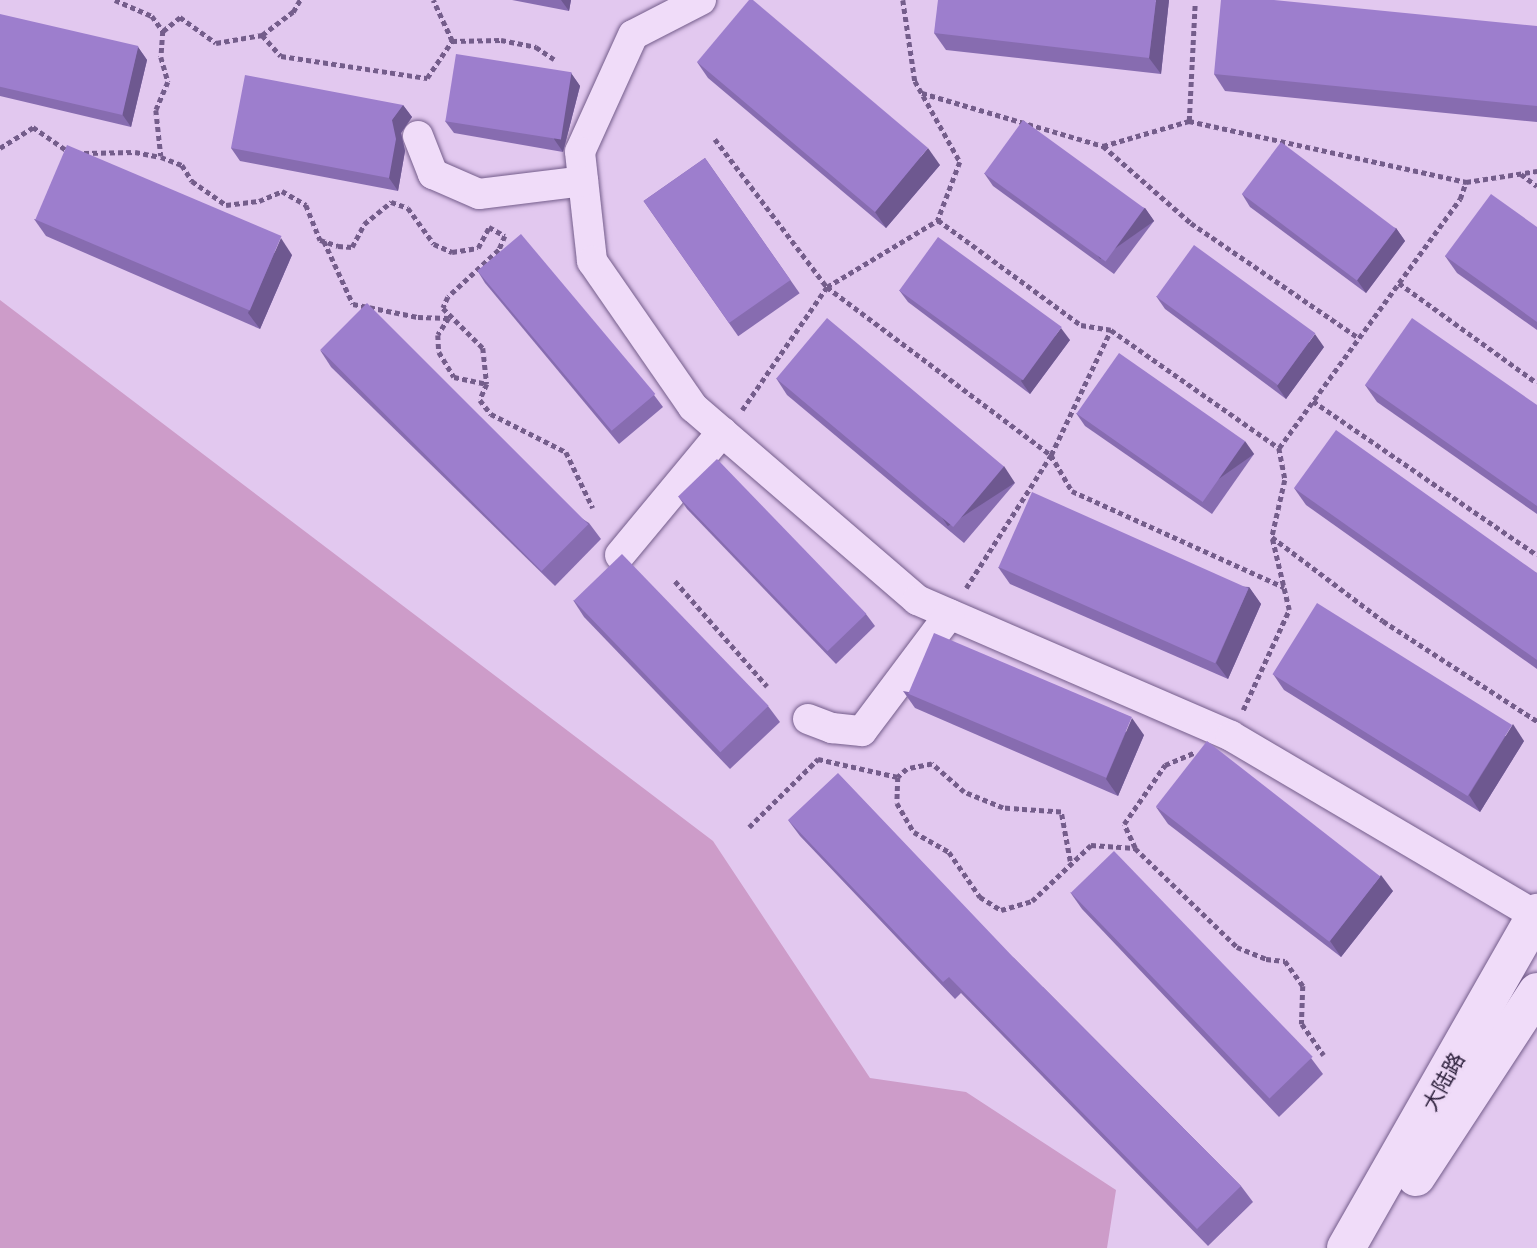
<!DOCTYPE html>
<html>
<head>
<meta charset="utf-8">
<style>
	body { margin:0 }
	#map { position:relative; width:1537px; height:1248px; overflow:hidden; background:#e2c8ef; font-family:Georgia,"Noto Sans SC",serif }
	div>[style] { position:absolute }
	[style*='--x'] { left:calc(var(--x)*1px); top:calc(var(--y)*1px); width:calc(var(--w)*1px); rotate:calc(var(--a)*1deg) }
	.green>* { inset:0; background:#cd9cc9 }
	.path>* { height:4.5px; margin-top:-2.25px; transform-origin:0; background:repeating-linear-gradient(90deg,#745d8b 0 5px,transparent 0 8.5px) }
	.roads { filter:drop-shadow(0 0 2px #745d8b) drop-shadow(0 0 2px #745d8b) }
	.minor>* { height:30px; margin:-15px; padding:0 15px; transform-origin:15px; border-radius:15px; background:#f0dcf9 }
	.secondary>* { height:38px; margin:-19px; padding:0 19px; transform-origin:19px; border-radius:19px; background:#f0dcf9 }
	.wall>* { inset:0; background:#876cb0; transform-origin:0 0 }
	.shaded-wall>* { inset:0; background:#6e5890; transform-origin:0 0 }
	.building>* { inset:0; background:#9d7ecd; transform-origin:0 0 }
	span { translate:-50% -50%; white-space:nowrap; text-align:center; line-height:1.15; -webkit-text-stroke:5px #edd8f6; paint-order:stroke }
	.street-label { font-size:21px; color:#2d203c }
</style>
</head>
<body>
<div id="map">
	<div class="green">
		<div style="clip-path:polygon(0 300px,713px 841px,870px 1078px,966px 1092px,1116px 1190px,1107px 1248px,0 1248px)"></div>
	</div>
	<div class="path">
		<div style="--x:115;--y:0;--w:40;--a:23.4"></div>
		<div style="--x:152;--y:16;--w:19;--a:54"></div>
		<div style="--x:163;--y:31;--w:26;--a:94"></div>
		<div style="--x:161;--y:57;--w:26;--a:74"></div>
		<div style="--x:168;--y:82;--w:30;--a:113"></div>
		<div style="--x:156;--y:110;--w:46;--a:83.8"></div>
		<div style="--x:903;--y:0;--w:82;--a:81.6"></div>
		<div style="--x:915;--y:81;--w:93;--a:60.9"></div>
		<div style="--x:960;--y:162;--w:62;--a:110.8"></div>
		<div style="--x:938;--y:220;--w:177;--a:36.3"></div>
		<div style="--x:1081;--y:325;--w:30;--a:9"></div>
		<div style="--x:1111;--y:330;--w:205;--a:35.1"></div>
		<div style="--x:1279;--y:448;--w:33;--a:79"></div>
		<div style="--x:1285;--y:480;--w:58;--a:102.8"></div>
		<div style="--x:1272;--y:537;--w:139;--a:37.1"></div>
		<div style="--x:1383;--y:621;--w:184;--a:33"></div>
		<div style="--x:163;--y:31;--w:22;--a:-39"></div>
		<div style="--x:180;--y:17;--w:44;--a:35.8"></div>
		<div style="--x:216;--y:43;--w:47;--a:-9.9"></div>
		<div style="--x:262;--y:35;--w:39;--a:-37"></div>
		<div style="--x:293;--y:12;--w:14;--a:-60"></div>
		<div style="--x:262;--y:35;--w:28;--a:48"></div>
		<div style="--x:281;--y:56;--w:148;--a:8.6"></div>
		<div style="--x:427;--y:78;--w:45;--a:-56"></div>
		<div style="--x:452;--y:41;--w:45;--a:-114.9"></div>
		<div style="--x:452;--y:41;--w:49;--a:-1.2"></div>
		<div style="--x:501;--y:40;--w:36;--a:11"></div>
		<div style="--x:536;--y:47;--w:22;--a:34"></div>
		<div style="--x:922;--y:93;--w:189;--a:16.3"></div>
		<div style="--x:1103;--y:146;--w:90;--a:-16.2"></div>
		<div style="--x:1189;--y:121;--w:284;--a:12.4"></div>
		<div style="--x:1189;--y:121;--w:117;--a:-87.1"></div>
		<div style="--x:715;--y:139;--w:186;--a:52.9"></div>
		<div style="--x:827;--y:287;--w:280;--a:36.9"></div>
		<div style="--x:1051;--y:455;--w:42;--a:59.7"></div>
		<div style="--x:1072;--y:491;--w:233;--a:24.4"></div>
		<div style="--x:1103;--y:146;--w:117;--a:41.2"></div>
		<div style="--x:1191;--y:223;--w:204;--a:34.4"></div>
		<div style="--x:0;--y:148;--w:39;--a:-32"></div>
		<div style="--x:33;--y:127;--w:44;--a:34.8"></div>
		<div style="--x:84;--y:153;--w:51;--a:-1.1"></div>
		<div style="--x:135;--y:152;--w:26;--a:11"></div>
		<div style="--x:161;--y:157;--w:22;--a:21"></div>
		<div style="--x:182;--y:165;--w:19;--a:58"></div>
		<div style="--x:192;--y:181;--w:42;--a:35.2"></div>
		<div style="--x:226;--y:205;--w:33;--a:-7"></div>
		<div style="--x:259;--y:201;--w:25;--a:-23"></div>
		<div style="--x:282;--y:191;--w:28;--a:30"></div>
		<div style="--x:306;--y:205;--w:38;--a:68"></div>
		<div style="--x:320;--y:240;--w:19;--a:18"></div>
		<div style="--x:338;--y:246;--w:14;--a:4"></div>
		<div style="--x:352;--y:247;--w:26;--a:-62"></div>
		<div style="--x:364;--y:224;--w:35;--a:-39"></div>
		<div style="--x:391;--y:202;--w:18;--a:19"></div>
		<div style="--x:408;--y:208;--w:44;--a:54.2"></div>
		<div style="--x:434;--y:244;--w:20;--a:24"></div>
		<div style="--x:452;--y:252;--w:26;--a:-9"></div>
		<div style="--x:478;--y:248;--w:24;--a:-62"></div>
		<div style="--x:489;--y:227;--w:18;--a:29"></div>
		<div style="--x:505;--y:236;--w:15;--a:113"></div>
		<div style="--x:499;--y:250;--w:69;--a:137.3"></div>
		<div style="--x:448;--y:297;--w:12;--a:114"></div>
		<div style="--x:443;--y:308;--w:57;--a:45"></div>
		<div style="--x:483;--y:348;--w:36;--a:84"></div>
		<div style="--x:487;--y:384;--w:17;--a:114"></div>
		<div style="--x:480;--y:400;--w:18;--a:52"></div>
		<div style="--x:491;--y:414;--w:84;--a:26.9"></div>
		<div style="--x:566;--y:452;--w:62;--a:64.3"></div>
		<div style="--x:1521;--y:174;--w:20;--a:37"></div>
		<div style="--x:324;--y:241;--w:69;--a:65.3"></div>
		<div style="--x:353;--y:304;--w:66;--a:11.3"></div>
		<div style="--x:418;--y:317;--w:31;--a:2"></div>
		<div style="--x:1399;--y:283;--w:170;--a:35.9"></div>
		<div style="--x:449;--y:318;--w:20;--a:123"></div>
		<div style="--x:438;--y:335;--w:17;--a:87"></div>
		<div style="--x:439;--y:352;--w:29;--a:59"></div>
		<div style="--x:454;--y:377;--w:34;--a:12"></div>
		<div style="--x:1313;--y:401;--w:272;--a:34.5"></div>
		<div style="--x:742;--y:410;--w:150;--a:-55.4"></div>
		<div style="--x:827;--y:287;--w:130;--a:-31.1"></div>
		<div style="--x:1279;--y:448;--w:308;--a:-54"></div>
		<div style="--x:1460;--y:199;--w:18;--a:-71"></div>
		<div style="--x:1466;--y:182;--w:72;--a:-8.8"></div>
		<div style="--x:675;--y:581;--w:140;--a:48.8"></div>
		<div style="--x:966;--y:588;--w:158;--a:-57.4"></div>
		<div style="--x:1051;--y:455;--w:139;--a:-64.4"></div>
		<div style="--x:1243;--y:710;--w:110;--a:-65.3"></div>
		<div style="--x:1289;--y:610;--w:74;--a:-103.3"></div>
		<div style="--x:749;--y:827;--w:97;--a:-44.6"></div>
		<div style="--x:818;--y:759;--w:82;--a:12.7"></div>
		<div style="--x:1135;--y:848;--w:26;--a:-115"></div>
		<div style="--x:1124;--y:824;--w:72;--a:-55.2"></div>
		<div style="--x:1165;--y:765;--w:33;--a:-23"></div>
		<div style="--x:1070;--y:861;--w:50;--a:-100.4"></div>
		<div style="--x:1061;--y:812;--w:58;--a:-176.1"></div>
		<div style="--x:1003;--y:808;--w:42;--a:-157.7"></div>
		<div style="--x:964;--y:792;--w:43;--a:-138.8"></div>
		<div style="--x:932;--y:764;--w:25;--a:169"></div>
		<div style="--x:907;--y:769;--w:12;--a:138"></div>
		<div style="--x:898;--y:777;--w:26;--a:92"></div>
		<div style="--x:897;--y:803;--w:34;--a:60"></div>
		<div style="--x:914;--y:832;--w:40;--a:29.7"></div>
		<div style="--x:949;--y:852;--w:55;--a:55.4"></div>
		<div style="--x:980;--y:897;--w:25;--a:32"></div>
		<div style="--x:1001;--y:910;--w:32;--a:-16"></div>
		<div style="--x:1032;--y:901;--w:81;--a:-43.5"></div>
		<div style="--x:1091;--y:845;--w:44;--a:3.9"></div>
		<div style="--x:1135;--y:848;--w:142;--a:44.1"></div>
		<div style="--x:1237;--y:947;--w:31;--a:22"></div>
		<div style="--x:1266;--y:959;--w:19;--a:6"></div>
		<div style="--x:1285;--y:961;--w:31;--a:54"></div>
		<div style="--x:1303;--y:986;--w:38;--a:92"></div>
		<div style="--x:1302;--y:1024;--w:38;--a:55"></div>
	</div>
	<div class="roads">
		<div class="minor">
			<div style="--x:701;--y:0;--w:76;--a:152.8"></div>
			<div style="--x:633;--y:35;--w:128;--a:114.4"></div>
			<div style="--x:580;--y:152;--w:110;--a:83.7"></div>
			<div style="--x:592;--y:261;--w:178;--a:55.3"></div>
			<div style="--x:693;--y:407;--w:296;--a:40.7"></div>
			<div style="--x:917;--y:600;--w:342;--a:23.4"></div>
			<div style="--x:1231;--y:736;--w:355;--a:30.5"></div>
			<div style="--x:418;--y:136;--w:41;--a:68.5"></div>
			<div style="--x:433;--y:174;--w:50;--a:23.5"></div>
			<div style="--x:479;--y:194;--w:105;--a:-7.1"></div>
			<div style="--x:620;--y:555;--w:160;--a:-50.3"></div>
			<div style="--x:808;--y:719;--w:26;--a:21"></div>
			<div style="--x:832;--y:728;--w:30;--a:6"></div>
			<div style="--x:862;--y:731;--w:146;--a:-53.1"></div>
		</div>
		<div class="secondary">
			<div style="--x:1416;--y:1177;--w:221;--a:-56.8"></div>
			<div style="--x:1346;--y:1248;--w:386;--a:-60.3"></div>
		</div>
	</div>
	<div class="wall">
		<div style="clip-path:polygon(512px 0,571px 0,569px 11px)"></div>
		<div style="clip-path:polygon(1169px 0,1161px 74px,946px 50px,934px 33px)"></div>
		<div style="clip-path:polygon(0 16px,138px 47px,147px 60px,131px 127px,0 96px)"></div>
		<div style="clip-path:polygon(1537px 26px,1537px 122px,1225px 91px,1214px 74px)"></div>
		<div style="clip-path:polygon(697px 62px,940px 165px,886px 228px,708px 78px)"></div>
		<div style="clip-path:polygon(571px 73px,580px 86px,563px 152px,454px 133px,445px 121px)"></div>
		<div style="clip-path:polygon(403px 105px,412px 117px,401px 133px,405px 151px,398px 191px,240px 161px,231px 148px)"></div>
		<div style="left:705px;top:158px;width:165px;height:75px;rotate:55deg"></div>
		<div style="clip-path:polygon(984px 173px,1145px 208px,1154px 221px,1114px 274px,993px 186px)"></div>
		<div style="clip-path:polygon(1242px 194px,1396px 228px,1405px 241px,1366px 293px,1250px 207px)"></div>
		<div style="clip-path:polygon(34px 219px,292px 255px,260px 329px,46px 236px)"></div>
		<div style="clip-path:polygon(1537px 227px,1537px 330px,1457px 273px,1445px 256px)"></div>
		<div style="clip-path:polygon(477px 270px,654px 395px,663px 407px,619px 444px,485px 283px)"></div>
		<div style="clip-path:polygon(899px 290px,1070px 340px,1030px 394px,908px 302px)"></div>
		<div style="clip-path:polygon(1156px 296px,1324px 347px,1286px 399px,1165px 309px)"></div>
		<div style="clip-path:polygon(320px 350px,589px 523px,601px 539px,555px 586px,331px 367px)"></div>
		<div style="clip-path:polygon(776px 378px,1015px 483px,964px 543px,787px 395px)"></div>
		<div style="clip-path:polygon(1365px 385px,1537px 405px,1537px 514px,1377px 402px)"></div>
		<div style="clip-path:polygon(1076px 413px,1254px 454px,1212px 514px,1085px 426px)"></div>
		<div style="clip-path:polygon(1294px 488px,1537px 573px,1537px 669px,1306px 505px)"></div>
		<div style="clip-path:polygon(678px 496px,866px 614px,875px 626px,836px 664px,687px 509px)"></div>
		<div style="clip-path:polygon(998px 567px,1249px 587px,1261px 604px,1228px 679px,1010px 584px)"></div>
		<div style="clip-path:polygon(573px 600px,768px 706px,780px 722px,730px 769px,584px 617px)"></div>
		<div style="clip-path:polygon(1273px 674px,1524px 741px,1480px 812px,1284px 690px)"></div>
		<div style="clip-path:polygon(903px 691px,1144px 735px,1118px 796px,915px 708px)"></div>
		<div style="clip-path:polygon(1156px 807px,1393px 891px,1341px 957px,1168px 824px)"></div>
		<div style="clip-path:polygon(788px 820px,1014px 958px,1241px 1186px,1253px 1202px,1208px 1246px,961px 993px,955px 999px,800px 836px)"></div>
		<div style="clip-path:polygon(1070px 892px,1311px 1058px,1323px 1074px,1279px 1117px,1082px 909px)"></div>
	</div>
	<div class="shaded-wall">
		<div style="clip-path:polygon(561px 0,571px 0,569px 11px)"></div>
		<div style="clip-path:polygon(1156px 0,1169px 0,1161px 74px,1149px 58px)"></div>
		<div style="clip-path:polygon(138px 47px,147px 60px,131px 127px,122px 114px)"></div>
		<div style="clip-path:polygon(571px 73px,580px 86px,563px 152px,554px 139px)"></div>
		<div style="clip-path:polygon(403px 105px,412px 117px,401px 133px,405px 151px,398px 191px,389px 178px,392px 120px)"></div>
		<div style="clip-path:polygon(928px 148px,940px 165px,886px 228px,875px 212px)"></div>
		<div style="left:1145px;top:208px;width:16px;height:66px;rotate:55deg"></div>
		<div style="clip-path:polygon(1396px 228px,1405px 241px,1366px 293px,1357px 280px)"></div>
		<div style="clip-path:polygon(281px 238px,292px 255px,260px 329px,248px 313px)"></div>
		<div style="clip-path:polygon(1061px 328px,1070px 340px,1030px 394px,1021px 381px)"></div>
		<div style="clip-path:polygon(1315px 334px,1324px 347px,1286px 399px,1277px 386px)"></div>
		<div style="left:1245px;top:441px;width:16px;height:73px;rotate:55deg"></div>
		<div style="left:1004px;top:466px;width:20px;height:80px;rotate:57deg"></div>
		<div style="clip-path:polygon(1249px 587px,1261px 604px,1228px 679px,1216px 663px)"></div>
		<div style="clip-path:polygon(1132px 718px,1144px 735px,1118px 796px,1106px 779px)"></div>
		<div style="clip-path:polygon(1513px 724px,1524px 741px,1480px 812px,1469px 795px)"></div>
		<div style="clip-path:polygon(1381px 875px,1393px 891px,1341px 957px,1330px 941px)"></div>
	</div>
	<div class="building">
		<div style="clip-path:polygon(749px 0,753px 0,928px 148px,875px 212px,697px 62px)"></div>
		<div style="clip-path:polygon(938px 0,1156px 0,1149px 58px,934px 33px)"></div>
		<div style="clip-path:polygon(1221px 0,1274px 0,1537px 26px,1537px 106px,1214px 74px)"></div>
		<div style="left:0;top:14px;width:142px;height:71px;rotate:13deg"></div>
		<div style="left:456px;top:54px;width:117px;height:68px;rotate:9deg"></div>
		<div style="clip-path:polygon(245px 75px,403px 105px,392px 120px,396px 139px,389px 178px,231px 148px)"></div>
		<div style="left:1023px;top:120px;width:150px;height:66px;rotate:36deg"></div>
		<div style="left:1281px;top:142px;width:144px;height:65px;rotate:37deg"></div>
		<div style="left:67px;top:145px;width:233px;height:81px;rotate:23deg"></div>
		<div style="left:705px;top:158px;width:149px;height:75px;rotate:55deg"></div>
		<div style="clip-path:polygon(1491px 194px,1537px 227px,1537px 322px,1445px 256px)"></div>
		<div style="left:521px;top:234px;width:209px;height:57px;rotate:50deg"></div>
		<div style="left:938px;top:237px;width:153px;height:66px;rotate:36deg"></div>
		<div style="left:1194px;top:245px;width:150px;height:64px;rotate:36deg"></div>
		<div style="left:367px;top:303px;width:313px;height:66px;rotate:45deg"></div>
		<div style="left:827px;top:318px;width:231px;height:79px;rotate:40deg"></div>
		<div style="clip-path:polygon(1412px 318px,1537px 405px,1537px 506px,1365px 385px)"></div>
		<div style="left:1119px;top:353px;width:154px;height:74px;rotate:35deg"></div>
		<div style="clip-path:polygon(1336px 430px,1537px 573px,1537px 660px,1294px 488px)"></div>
		<div style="left:717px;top:459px;width:215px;height:54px;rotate:46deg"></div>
		<div style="left:1032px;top:492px;width:237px;height:82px;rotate:24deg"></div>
		<div style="left:622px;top:554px;width:211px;height:67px;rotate:46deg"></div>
		<div style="left:1317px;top:603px;width:230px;height:84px;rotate:32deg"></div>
		<div style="left:934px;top:633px;width:215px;height:66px;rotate:23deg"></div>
		<div style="left:1207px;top:741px;width:220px;height:83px;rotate:38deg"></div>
		<div style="clip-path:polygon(838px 773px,1014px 958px,1241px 1186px,1197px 1229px,949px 977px,943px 982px,788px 820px)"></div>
		<div style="left:1114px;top:851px;width:286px;height:60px;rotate:46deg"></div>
	</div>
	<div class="street-label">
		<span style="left:1442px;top:1081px;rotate:-61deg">大陆路</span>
	</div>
</div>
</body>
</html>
